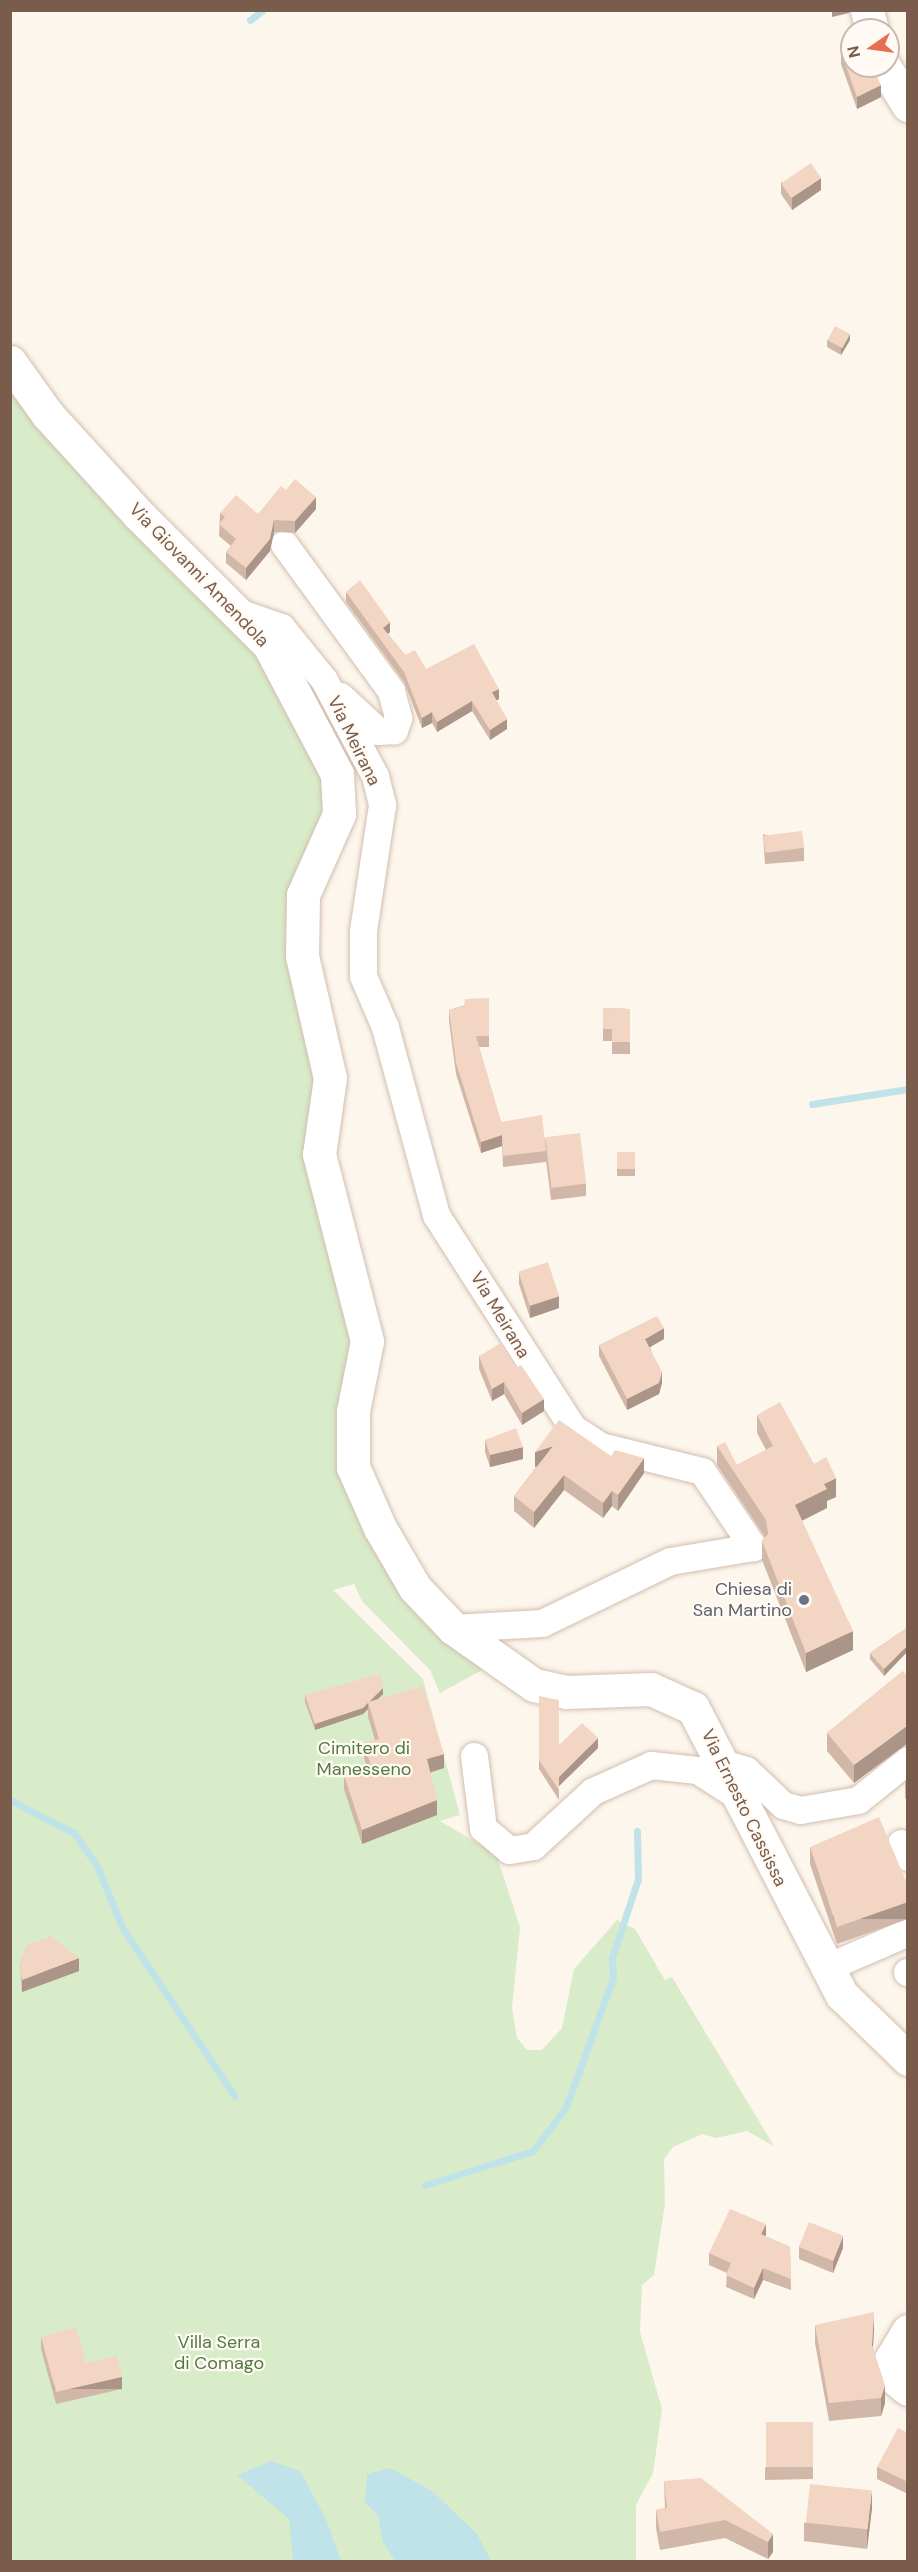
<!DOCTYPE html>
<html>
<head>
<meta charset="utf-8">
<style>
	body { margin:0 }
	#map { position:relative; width:918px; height:2572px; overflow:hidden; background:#fdf6ec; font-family:"DM Sans",sans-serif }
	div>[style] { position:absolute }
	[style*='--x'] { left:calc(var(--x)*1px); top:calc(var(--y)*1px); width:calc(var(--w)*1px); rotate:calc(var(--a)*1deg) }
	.green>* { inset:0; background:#d8ecc9 }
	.water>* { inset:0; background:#bfe3e8 }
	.stream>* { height:7px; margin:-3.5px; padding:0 3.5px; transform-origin:3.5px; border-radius:3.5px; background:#bfe3e8 }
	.roads { filter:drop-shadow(0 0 2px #d1beb0) drop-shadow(0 0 2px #d1beb0) }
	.minor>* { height:27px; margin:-13.5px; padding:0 13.5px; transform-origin:13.5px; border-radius:13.5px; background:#fff }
	.tertiary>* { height:33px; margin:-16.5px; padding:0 16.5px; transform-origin:16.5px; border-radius:16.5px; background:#fff }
	.secondary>* { height:33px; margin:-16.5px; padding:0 16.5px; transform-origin:16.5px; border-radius:16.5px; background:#fff }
	.wall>* { inset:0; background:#d1b7a8; transform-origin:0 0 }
	.shaded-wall>* { inset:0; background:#aa9588; transform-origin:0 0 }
	.building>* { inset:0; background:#f3d5c3; transform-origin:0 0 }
	.dots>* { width:16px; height:16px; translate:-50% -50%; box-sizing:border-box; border:3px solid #fffaf3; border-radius:50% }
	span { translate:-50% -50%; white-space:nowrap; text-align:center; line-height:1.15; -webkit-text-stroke:4.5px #fffaf3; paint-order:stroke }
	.street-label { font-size:18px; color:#7a5c4d }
	.worship-label { font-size:18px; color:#5b616d }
	.right { translate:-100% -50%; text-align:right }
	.park-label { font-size:18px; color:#537a41 }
	.frame { position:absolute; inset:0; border:12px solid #7a5c4d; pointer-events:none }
	.north { position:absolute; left:840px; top:18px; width:60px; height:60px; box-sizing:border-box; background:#fffaf3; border:2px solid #cabbb1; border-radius:50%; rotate:257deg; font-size:16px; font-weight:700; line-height:24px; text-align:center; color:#7a5c4d }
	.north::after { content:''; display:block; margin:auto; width:21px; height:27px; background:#e76f51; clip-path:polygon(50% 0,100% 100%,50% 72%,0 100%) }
</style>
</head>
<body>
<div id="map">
	<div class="green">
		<div style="clip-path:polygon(10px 386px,163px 564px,272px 669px,331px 801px,289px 922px,364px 1313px,341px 1445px,484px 1669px,440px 1693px,430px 1670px,362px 1601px,354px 1584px,333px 1590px,423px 1679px,460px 1815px,440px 1821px,496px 1854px,520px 1927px,512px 2008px,517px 2038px,527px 2050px,542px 2050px,562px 2028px,574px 1969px,617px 1920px,635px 1929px,665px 1980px,672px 1977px,774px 2146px,747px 2131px,716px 2138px,702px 2134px,673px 2147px,664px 2159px,665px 2204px,654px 2275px,642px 2285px,640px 2332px,662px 2409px,653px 2473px,636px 2505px,636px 2561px,11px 2561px)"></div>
	</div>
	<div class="water">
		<div style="clip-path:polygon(271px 2461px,300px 2471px,326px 2519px,341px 2561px,293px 2561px,289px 2519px,237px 2475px)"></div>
		<div style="clip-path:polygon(390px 2468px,432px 2491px,477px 2534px,491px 2561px,395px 2561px,383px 2542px,378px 2516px,365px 2502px,367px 2474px)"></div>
	</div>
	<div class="stream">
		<div style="--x:250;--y:20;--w:16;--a:-38"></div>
		<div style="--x:812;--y:1104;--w:97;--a:-8.9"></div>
		<div style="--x:10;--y:1800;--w:72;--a:27.3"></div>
		<div style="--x:74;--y:1833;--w:40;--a:55.1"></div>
		<div style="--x:97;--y:1866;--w:68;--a:67.6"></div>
		<div style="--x:123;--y:1929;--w:201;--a:56.2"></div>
		<div style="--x:425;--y:2185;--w:113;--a:-17.5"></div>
		<div style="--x:533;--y:2151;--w:55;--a:-53.1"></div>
		<div style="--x:566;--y:2107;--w:137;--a:-70"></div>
		<div style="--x:613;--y:1978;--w:20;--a:-93"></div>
		<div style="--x:612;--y:1958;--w:83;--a:-71.8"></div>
		<div style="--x:638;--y:1879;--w:48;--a:-91.2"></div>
	</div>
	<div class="roads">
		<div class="minor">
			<div style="--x:284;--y:544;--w:182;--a:53.9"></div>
			<div style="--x:391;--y:691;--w:28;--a:75"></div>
			<div style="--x:398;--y:718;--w:13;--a:108"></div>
			<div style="--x:394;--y:730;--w:16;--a:176"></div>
			<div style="--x:378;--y:731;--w:52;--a:-137.4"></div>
			<div style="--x:238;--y:612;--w:46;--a:19.2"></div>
			<div style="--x:281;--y:627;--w:68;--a:50.9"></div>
			<div style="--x:324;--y:680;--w:109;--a:62"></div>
			<div style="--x:375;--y:776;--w:30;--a:76"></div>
			<div style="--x:382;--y:805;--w:126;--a:98.6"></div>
			<div style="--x:363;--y:930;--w:46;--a:90"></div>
			<div style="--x:363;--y:976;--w:56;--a:66.7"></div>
			<div style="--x:385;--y:1027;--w:195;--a:74.8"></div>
			<div style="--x:436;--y:1215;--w:253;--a:57.3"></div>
			<div style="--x:573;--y:1428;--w:33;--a:33"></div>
			<div style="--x:601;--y:1446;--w:104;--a:13.9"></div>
			<div style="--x:702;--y:1471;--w:92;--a:56.1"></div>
			<div style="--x:753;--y:1547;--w:84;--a:170.4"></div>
			<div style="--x:670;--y:1561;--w:142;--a:154.2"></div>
			<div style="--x:542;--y:1623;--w:89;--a:176.8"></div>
			<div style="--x:474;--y:1756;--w:73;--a:82.9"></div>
			<div style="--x:483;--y:1828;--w:34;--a:40"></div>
			<div style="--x:509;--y:1850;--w:24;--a:-9"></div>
			<div style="--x:533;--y:1846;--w:81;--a:-42.5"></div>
			<div style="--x:593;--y:1791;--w:64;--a:-24.1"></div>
			<div style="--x:651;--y:1765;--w:46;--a:6.2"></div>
			<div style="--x:697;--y:1770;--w:43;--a:32.6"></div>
			<div style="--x:722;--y:1763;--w:25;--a:16"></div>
			<div style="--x:746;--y:1770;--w:51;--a:43.4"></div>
			<div style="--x:783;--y:1805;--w:18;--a:16"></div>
			<div style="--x:800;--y:1810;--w:59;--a:-9.8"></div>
			<div style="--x:858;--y:1800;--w:64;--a:-38.7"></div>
			<div style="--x:901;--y:1843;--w:16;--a:63"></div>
			<div style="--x:825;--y:1968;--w:90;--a:-23.4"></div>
			<div style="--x:907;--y:1972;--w:1;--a:0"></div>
		</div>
		<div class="tertiary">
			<div style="--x:10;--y:362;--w:65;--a:54.4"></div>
			<div style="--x:48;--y:415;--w:135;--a:47.7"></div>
			<div style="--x:139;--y:515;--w:184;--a:45"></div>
			<div style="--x:269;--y:645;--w:146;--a:62.2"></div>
			<div style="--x:337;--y:774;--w:40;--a:87.1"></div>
			<div style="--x:339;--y:814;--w:89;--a:114"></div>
			<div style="--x:303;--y:895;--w:61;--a:90.9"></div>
			<div style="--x:302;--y:956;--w:125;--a:77.1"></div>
			<div style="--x:330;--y:1078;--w:77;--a:98.2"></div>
			<div style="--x:319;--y:1154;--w:193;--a:75.6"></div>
			<div style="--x:367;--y:1341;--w:71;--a:101.3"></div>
			<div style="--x:353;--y:1411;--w:56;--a:90"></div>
			<div style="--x:353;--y:1467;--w:67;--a:66.1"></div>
			<div style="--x:380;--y:1528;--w:69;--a:59.7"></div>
			<div style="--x:415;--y:1588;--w:55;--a:46.5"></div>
			<div style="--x:453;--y:1628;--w:99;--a:35.1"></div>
			<div style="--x:534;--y:1685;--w:33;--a:12"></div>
			<div style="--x:566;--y:1692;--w:85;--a:-2"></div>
			<div style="--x:651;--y:1689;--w:46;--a:24.3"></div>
			<div style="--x:693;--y:1708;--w:323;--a:62.6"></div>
			<div style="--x:842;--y:1995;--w:92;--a:44.1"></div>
			<div style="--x:908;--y:2331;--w:33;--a:121"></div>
			<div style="--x:891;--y:2359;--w:22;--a:74"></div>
			<div style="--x:897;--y:2380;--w:14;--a:39"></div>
		</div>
		<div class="secondary">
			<div style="--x:867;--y:10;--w:21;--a:76"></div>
			<div style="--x:884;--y:66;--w:46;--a:58.4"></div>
		</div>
	</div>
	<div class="wall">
		<div style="clip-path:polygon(841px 52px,881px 97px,857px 109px,841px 64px)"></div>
		<div style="clip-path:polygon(781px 182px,821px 190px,792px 210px,781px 194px)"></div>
		<div style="clip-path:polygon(827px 340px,850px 340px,841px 355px,827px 347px)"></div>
		<div style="clip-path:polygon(286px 490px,316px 509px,295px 533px,274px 532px,270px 551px,246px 580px,226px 563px,226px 552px,231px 546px,219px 536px,220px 513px,258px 514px)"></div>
		<div style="clip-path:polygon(346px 592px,390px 632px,388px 634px,405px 655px,426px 669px,499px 699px,496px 700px,507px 729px,490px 740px,472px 711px,437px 732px,432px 723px,422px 728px,404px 682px,346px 602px)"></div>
		<div style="clip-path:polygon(763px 834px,804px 848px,804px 861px,765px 864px)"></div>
		<div style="clip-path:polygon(489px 998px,489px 1047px,479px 1047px,501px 1122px,545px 1139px,586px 1184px,586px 1196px,551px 1200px,546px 1160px,546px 1162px,503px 1167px,502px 1146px,481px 1153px,456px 1074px,449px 1021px,449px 1010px)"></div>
		<div style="clip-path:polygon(603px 1008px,630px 1009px,630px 1054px,612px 1054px,612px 1041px,603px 1041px)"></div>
		<div style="left:617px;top:1152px;width:18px;height:24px"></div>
		<div style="clip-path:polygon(519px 1272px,559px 1308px,530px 1318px,519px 1284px)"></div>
		<div style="clip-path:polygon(664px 1339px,650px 1347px,662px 1383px,659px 1394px,627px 1410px,599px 1356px,599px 1345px)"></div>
		<div style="clip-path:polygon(479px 1356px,516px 1368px,544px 1411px,522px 1425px,504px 1394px,492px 1401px,479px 1369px)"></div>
		<div style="clip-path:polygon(757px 1415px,814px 1464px,836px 1497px,827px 1501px,827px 1508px,802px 1521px,853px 1650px,806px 1672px,762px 1560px,762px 1541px,765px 1537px,717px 1465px,717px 1446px,737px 1465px,766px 1450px,757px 1433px)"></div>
		<div style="clip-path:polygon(485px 1440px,523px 1459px,490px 1467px,485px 1452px)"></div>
		<div style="clip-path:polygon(535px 1452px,611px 1456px,644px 1473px,618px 1511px,612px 1506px,603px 1518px,564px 1490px,534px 1528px,514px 1511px,514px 1496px,537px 1466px,535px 1467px)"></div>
		<div style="clip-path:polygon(908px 1627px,908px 1651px,884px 1676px,870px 1659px,870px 1653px)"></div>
		<div style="clip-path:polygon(903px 1671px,854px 1783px,827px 1751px,827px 1733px)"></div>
		<div style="clip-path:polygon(383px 1694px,378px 1699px,444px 1768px,430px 1773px,437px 1815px,362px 1844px,344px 1789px,344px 1775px,367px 1767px,364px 1758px,364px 1743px,375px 1740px,368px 1717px,368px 1709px,363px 1714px,315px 1730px,305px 1702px,305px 1695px)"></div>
		<div style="clip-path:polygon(539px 1696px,559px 1745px,598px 1748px,559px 1786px,559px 1800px,539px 1769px)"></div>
		<div style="clip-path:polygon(908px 1778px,908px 1801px,905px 1798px,905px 1781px)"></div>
		<div style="clip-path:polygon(810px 1847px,908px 1886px,908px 1919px,837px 1944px,810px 1864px)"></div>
		<div style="clip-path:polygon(20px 1962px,79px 1971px,22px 1992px)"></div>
		<div style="clip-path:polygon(766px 2235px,765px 2236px,790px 2247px,791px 2290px,763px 2280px,754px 2299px,726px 2287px,727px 2273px,709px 2265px,709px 2253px)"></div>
		<div style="clip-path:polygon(799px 2247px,843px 2248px,833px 2273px,799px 2259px)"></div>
		<div style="clip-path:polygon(815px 2325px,874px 2329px,873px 2348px,885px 2403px,881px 2416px,829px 2421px,815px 2343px)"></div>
		<div style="clip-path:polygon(41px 2337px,86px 2363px,122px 2389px,56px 2404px,41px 2349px)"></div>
		<div style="clip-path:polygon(813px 2422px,813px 2479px,765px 2480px,765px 2468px)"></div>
		<div style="clip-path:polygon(908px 2433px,908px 2494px,877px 2479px,877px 2467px)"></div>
		<div style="clip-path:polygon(664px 2481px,773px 2534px,773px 2552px,768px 2559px,725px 2538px,660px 2550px,656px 2528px,656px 2510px,665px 2508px)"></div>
		<div style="clip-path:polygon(872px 2508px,867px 2549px,804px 2541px,804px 2523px)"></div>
	</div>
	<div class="shaded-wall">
		<div style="clip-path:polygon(832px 10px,849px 10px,849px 13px,832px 17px)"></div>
		<div style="clip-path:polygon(881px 85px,881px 97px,857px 109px,857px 97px)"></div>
		<div style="clip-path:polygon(821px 178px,821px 190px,792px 210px,792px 198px)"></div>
		<div style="clip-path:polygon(850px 334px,850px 340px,841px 355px,841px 349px)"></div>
		<div style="clip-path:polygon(316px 497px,316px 509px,295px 533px,295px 521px)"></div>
		<div style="clip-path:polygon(274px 520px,274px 532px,270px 551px,246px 580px,246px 568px)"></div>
		<div style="clip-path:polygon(390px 622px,390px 632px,383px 638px,383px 628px)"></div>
		<div style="clip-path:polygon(499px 689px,499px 699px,492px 703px,492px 692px)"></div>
		<div style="clip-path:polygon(472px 701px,472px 711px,437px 732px,437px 722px)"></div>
		<div style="clip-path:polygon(432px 712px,432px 723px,422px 728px,422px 718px)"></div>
		<div style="clip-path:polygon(507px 719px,507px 729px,490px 740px,490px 730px)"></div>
		<div style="clip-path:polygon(502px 1135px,502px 1146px,481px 1153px,481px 1142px)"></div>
		<div style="clip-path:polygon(559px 1296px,559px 1308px,530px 1318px,530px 1306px)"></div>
		<div style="clip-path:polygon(664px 1328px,664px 1339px,645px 1350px,645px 1339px)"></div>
		<div style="clip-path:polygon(662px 1372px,662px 1383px,659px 1394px,627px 1410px,627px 1399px)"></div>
		<div style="clip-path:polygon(504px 1382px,504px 1394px,492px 1401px,492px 1389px)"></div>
		<div style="clip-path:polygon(544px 1399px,544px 1411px,522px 1425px,522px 1413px)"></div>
		<div style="clip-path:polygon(553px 1446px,553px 1461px,535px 1467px,535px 1452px)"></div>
		<div style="clip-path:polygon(523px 1447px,523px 1459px,490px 1467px,490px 1455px)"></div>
		<div style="clip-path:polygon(644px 1458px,644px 1473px,618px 1511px,618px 1495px)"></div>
		<div style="clip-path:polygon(564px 1475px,564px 1490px,534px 1528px,534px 1512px)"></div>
		<div style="clip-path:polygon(836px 1478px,836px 1497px,827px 1501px,827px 1508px,795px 1524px,795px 1505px,824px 1484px)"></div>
		<div style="clip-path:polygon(612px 1491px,612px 1506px,603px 1518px,603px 1503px)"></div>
		<div style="clip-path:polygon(853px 1631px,853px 1650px,806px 1672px,806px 1653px)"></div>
		<div style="clip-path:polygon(908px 1645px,908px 1651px,884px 1676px,884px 1669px)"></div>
		<div style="clip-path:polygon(383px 1688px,383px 1694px,370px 1707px,368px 1702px)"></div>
		<div style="clip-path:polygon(368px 1702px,368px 1709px,363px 1714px,315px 1730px,315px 1724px)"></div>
		<div style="clip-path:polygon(908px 1725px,908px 1743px,854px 1783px,854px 1765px)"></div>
		<div style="clip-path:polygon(598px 1738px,598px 1748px,559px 1786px,559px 1777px)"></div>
		<div style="clip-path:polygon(444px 1754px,444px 1768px,427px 1773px,427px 1759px)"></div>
		<div style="clip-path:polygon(437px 1800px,437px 1815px,362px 1844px,362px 1830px)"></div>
		<div style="left:908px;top:1902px;width:17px;height:75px;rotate:90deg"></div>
		<div style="clip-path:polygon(79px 1958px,79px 1971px,22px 1992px,22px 1980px)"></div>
		<div style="clip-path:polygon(766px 2224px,766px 2235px,761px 2246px,761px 2234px)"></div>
		<div style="clip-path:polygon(843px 2236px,843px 2248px,833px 2273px,833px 2261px)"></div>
		<div style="clip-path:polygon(763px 2268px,763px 2280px,754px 2299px,754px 2288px)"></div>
		<div style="clip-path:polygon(874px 2312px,874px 2329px,872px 2363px,872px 2345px)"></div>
		<div style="left:122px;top:2377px;width:12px;height:68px;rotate:90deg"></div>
		<div style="clip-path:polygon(885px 2385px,885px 2403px,881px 2416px,881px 2398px)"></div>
		<div style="clip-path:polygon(872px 2490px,872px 2508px,867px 2549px,867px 2531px)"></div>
		<div style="clip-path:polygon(773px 2534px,773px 2552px,768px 2559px,768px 2542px)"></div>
	</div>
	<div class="building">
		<div style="clip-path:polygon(852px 47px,852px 66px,872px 66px,881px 85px,857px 97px,841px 52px)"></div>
		<div style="left:811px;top:163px;width:18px;height:36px;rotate:56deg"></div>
		<div style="left:835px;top:326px;width:17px;height:16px;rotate:28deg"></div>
		<div style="clip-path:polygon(295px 479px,316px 497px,295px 521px,274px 520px,270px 539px,246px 568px,226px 552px,236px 539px,219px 524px,225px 517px,220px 513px,236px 495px,258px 514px,281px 486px,286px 490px)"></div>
		<div style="clip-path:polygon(360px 580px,390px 622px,383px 628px,405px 655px,415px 650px,426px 669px,474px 644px,499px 689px,492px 692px,507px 719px,490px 730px,472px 701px,437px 722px,432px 712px,422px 718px,404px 672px,346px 592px)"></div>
		<div style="left:802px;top:831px;width:17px;height:39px;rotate:83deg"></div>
		<div style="clip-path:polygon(489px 998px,489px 1036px,476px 1036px,501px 1122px,542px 1115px,546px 1151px,503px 1156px,502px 1135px,481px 1142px,456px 1063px,449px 1010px,464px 1006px,465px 999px)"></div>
		<div style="clip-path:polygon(603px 1008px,630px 1009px,630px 1042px,612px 1042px,612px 1029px,603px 1029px)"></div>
		<div style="left:580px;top:1133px;width:51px;height:35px;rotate:83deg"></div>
		<div style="left:617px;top:1152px;width:18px;height:17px"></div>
		<div style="left:548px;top:1262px;width:36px;height:31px;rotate:72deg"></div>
		<div style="clip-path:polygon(657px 1316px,664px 1328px,645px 1339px,662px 1372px,659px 1383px,627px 1399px,599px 1345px)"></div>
		<div style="clip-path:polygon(501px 1343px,516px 1368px,521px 1365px,544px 1399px,522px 1413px,504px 1382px,492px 1389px,479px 1356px)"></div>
		<div style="clip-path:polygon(780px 1402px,814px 1464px,826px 1457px,836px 1478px,824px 1484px,827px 1489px,795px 1505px,853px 1631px,806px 1653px,762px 1541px,768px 1534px,766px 1520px,717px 1446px,725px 1442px,737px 1465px,733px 1467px,773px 1446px,757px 1415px)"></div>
		<div style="clip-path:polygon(559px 1420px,611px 1456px,615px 1450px,644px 1458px,618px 1495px,612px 1491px,603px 1503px,564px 1475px,534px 1512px,514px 1496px,553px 1446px,535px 1452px)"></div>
		<div style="clip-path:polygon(516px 1428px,523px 1447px,490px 1455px,485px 1440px)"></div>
		<div style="clip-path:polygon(908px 1627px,908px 1645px,884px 1669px,870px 1653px)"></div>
		<div style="clip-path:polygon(903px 1671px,908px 1677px,908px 1725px,854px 1765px,827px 1733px)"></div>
		<div style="clip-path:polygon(380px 1674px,383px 1688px,363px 1708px,315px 1724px,305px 1695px)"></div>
		<div style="clip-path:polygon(423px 1686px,444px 1754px,427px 1759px,437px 1800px,362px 1830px,344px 1775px,371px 1766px,364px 1743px,379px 1739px,368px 1702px)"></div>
		<div style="clip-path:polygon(539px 1696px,559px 1700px,559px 1745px,582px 1723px,598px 1738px,559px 1777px,559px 1790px,539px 1760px)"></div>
		<div style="clip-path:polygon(879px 1817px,908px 1886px,908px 1902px,837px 1927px,810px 1847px)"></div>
		<div style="clip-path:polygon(51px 1936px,79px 1958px,22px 1980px,20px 1962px,27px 1945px)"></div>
		<div style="clip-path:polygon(730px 2209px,766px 2224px,761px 2234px,790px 2247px,791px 2279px,763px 2268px,754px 2288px,726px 2275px,731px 2263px,709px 2253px)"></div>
		<div style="left:809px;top:2222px;width:37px;height:27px;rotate:22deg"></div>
		<div style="clip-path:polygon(874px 2312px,872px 2345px,885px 2385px,881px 2398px,829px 2403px,815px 2325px)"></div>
		<div style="clip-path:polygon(76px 2327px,86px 2363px,117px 2356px,122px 2377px,56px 2392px,41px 2337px)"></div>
		<div style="left:813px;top:2422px;width:45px;height:47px;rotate:90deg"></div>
		<div style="clip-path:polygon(898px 2428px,908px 2433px,908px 2482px,877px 2467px)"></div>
		<div style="clip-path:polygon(701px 2478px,773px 2534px,768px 2542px,725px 2520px,660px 2532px,656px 2510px,667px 2508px,664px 2481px)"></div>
		<div style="left:810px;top:2484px;width:62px;height:39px;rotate:6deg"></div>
	</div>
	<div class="dots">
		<div style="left:804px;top:1600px;background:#6b7280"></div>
	</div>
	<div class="street-label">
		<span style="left:199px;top:575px;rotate:46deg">Via Giovanni Amendola</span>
		<span style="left:354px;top:741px;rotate:64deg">Via Meirana</span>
		<span style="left:500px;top:1315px;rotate:59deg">Via Meirana</span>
		<span style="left:744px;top:1808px;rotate:64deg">Via Ernesto Cassissa</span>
	</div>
	<div class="worship-label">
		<span class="right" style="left:792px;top:1600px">Chiesa di<br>San Martino</span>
	</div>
	<div class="park-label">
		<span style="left:364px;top:1759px">Cimitero di<br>Manesseno</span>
		<span style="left:219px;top:2353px">Villa Serra<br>di Comago</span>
	</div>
	<div class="frame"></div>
	<div class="north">N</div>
</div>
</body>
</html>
